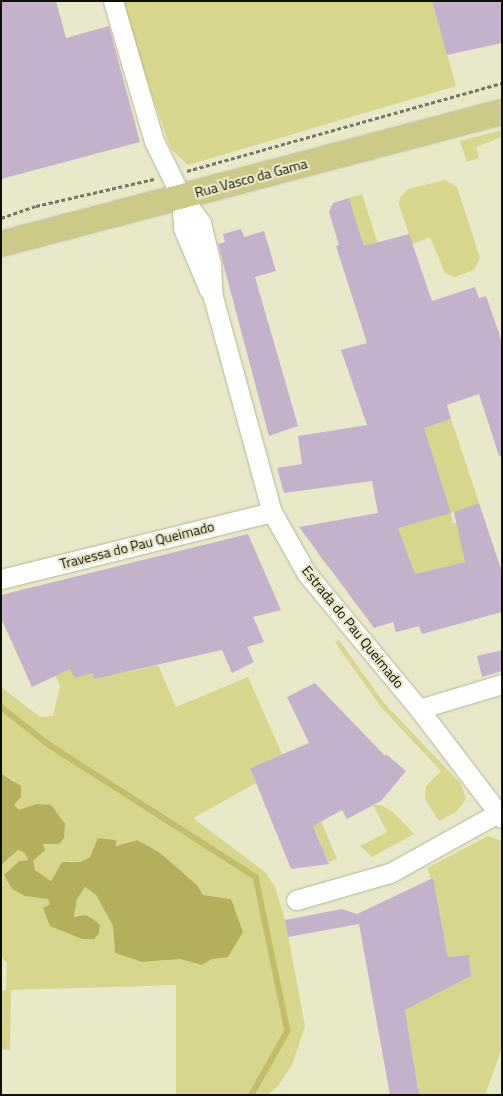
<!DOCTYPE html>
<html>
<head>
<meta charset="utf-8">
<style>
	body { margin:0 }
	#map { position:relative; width:503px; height:1096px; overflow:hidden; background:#e9e8c9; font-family:"Titillium Web",sans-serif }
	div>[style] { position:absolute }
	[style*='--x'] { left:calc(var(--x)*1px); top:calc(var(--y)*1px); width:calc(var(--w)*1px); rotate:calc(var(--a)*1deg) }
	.green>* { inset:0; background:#d8d58d; transform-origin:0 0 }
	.forest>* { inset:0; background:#b3af5b }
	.stream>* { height:5.5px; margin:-2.75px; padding:0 2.75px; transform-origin:2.75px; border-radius:2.75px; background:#c1bd69 }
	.building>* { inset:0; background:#c4b2cc }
	.path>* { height:3px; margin-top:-1.5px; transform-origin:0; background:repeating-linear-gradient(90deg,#777663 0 4px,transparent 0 6.5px) }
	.roads { filter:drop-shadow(0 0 1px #b5b597) drop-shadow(0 0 1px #b5b597) }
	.minor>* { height:19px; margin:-9.5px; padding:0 9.5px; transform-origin:9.5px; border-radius:9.5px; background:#fff }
	.major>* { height:24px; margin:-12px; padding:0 12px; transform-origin:12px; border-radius:12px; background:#cdc987 }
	span { translate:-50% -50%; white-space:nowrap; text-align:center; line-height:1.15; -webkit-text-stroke:4.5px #e9e8c9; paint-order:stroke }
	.street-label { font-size:14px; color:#0e0e05 }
	.frame { position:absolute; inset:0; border:2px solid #0e0e05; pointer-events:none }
</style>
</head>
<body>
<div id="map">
	<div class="green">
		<div style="clip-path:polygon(123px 1px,432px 1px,456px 86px,188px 165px,171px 149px,141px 65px)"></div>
		<div style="clip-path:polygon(502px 130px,502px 137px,476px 147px,479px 158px,467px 162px,460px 141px)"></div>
		<div style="clip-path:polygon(445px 180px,457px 187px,480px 258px,474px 270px,455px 277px,445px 273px,430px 237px,412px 244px,399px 204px,400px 198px,408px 189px)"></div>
		<div style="clip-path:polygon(362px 194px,436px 424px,451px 419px,479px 503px,451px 513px,453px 524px,470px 519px,465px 562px,415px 574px,405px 547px,328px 567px,317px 553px,343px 536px,450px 513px,349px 198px)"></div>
		<div style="clip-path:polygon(33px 587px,75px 678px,93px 673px,95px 679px,125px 666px,127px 672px,158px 665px,176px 707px,248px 677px,282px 754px,250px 768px,256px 783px,193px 818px,265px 872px,275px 887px,285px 920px,305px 1026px,292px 1065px,278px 1086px,267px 1095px,176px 1095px,176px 985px,11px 990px,10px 1050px,1px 1049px,1px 991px,6px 990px,7px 963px,1px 957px,1px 865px,18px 850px,25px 853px,28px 860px,19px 861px,4px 875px,25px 896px,48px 899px,50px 904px,43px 908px,47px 915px,99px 933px,100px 925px,94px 920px,74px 918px,77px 899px,85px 887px,96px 895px,113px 926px,115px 953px,142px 962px,180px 959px,202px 965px,212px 959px,231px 899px,203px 895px,198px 886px,159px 852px,137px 840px,115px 846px,116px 840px,99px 838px,90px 857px,80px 862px,70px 861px,58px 869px,51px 881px,34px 870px,33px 861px,44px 850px,43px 844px,59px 844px,27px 808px,19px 810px,14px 805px,15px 780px,2px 774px,1px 766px,1px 687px,40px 717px,53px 716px,60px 686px,19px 590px)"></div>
		<div style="clip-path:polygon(339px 640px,384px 703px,461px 784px,466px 799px,456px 812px,439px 821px,425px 799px,426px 786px,441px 771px,381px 707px,335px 642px)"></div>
		<div style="clip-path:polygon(373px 805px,381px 805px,394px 813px,414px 834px,372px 857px,360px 846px,387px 832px)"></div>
		<div style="left:321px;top:821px;width:41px;height:9px;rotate:67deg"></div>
		<div style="clip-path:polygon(488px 836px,502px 841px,502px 1048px,485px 1095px,419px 1095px,405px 1010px,471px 976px,469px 956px,448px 957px,433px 878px,431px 879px,427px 868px)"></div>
	</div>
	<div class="forest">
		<div style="clip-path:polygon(1px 766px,2px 774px,21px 786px,21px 797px,14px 805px,19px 810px,37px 804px,51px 805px,65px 824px,64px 838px,59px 844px,43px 844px,45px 850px,33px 861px,35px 870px,51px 881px,62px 862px,80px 862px,90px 857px,98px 838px,116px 840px,116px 846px,137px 840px,159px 852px,198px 886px,203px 895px,231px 899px,243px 932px,228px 957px,212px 959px,202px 965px,180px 959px,142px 962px,115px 953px,113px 926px,96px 895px,85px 887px,77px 899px,74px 917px,86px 915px,94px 920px,100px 925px,99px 933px,94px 939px,82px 939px,50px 926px,43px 908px,50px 904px,48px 899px,25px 896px,12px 889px,4px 875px,19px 861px,28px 860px,25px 853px,18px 850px,1px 865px)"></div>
	</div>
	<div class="stream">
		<div style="--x:1;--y:707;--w:63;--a:38"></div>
		<div style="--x:51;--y:746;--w:243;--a:32.6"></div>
		<div style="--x:256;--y:877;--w:157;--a:78.3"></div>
		<div style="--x:288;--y:1031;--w:73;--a:119.4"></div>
	</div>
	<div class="building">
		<div style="clip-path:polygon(1px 1px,56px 1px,66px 38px,109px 26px,140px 142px,1px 179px)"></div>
		<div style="clip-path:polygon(432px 1px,502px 1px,502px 43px,447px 55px)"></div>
		<div style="clip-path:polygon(349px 198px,364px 246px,409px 234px,432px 301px,475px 287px,479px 298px,486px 296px,502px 342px,502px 456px,499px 456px,479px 394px,447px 405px,451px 419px,424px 428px,451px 513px,398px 528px,415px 574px,465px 562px,454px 512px,479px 503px,502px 572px,502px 612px,422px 634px,419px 626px,396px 632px,393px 622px,374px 628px,299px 527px,378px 513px,372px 481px,284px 493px,277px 468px,302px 464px,298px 436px,367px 425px,341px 350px,367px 343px,336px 246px,339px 245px,329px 212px,333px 203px)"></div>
		<div style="clip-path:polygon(241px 229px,244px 237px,264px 231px,276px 271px,255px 277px,298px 426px,269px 436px,218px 244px,225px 242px,223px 234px)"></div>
		<div style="clip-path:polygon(248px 534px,281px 610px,253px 617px,264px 642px,247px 647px,254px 662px,232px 673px,222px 650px,94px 679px,93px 673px,75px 678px,70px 669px,32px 687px,1px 618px,1px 595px)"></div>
		<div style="clip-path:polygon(502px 650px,502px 671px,482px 677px,477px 656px)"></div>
		<div style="clip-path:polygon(315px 683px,385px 756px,386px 754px,406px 771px,381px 801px,347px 819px,342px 810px,313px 826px,329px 864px,291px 869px,250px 768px,309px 743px,287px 697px)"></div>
		<div style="clip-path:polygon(433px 878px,448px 957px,469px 955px,471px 976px,405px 1010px,419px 1095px,390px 1095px,359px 924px,288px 937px,285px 920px,342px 909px,357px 914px)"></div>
	</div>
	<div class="path">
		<div style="--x:187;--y:171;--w:327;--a:-15.6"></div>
		<div style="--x:1;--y:218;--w:37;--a:-19"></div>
		<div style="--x:36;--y:206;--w:121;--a:-12.9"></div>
	</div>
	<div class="roads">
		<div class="minor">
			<div style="--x:113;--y:1;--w:146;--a:73.7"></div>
			<div style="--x:154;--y:141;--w:61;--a:63.9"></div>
			<div style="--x:181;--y:196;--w:34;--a:53"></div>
			<div style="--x:201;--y:223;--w:42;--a:76.3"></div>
			<div style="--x:211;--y:264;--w:33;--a:87"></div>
			<div style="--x:213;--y:297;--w:223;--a:74.7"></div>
			<div style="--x:272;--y:512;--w:71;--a:60.6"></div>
			<div style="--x:307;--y:574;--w:175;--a:50.3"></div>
			<div style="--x:419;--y:709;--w:137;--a:52.7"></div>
			<div style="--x:181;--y:196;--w:32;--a:86"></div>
			<div style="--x:183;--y:228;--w:67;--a:67.2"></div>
			<div style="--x:1;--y:579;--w:279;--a:-13.9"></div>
			<div style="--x:419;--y:709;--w:87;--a:-16.8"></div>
			<div style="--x:296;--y:900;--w:98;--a:-16"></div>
			<div style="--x:390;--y:873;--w:124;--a:-29.1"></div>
		</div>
		<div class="major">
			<div style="--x:1;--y:244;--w:518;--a:-14.76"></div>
		</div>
	</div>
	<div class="street-label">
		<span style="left:251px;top:178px;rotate:-15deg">Rua Vasco da Gama</span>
		<span style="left:137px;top:545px;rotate:-14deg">Travessa do Pau Queimado</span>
		<span style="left:353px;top:627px;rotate:51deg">Estrada do Pau Queimado</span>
	</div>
	<div class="frame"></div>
</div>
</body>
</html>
